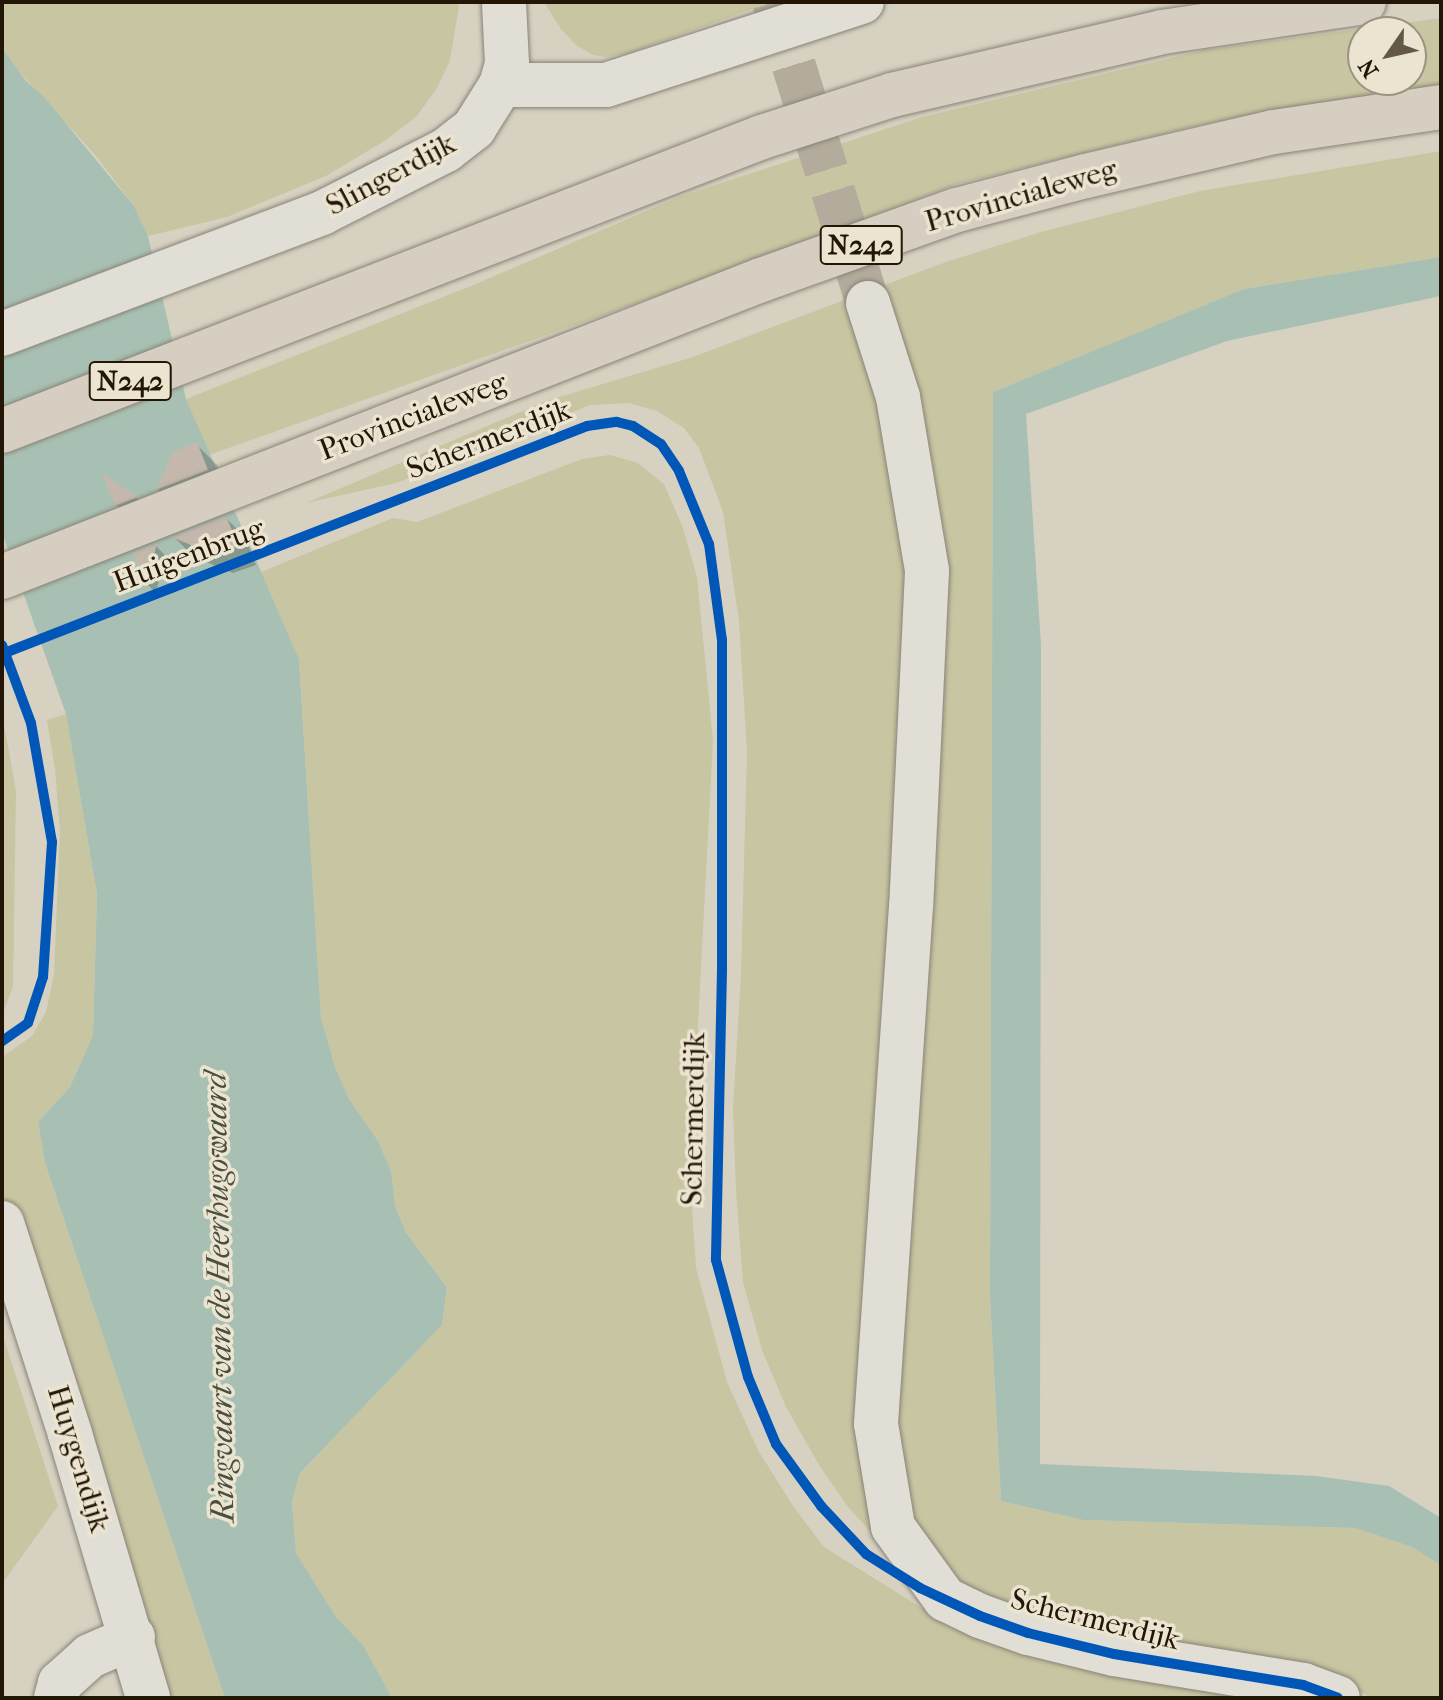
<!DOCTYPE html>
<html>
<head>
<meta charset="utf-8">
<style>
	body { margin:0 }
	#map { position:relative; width:1443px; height:1700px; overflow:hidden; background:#d7d1c1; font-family:"IM FELL French Canon",serif }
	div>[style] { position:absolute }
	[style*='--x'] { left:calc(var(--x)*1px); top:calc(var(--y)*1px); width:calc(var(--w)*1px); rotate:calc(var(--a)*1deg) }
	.green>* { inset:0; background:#c8c5a2 }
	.water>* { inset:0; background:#a8c0b3 }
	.shadow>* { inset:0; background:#0003 }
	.building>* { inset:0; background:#c4b8ad }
	.minor-tunnel>* { height:44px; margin-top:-22px; transform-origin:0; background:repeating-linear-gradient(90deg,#b3ac9c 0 44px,transparent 0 66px) }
	.roads { filter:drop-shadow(0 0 2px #888378) drop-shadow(0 0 2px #888378) }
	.minor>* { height:44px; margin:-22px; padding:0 22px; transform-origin:22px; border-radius:22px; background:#e1ded5 }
	.highway>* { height:44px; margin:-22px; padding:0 22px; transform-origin:22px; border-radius:22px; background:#d5cec1 }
	.cycleway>* { height:10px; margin:-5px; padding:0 5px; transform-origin:5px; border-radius:5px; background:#0057b8 }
	span { translate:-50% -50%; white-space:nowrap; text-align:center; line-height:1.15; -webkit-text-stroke:7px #ebe4d1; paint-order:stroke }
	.shield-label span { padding:2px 6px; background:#ebe4d1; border:2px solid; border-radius:6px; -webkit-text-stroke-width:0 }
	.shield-label { font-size:28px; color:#241606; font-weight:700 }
	.street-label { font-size:30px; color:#241606 }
	.water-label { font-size:32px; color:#4b4f40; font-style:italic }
	.frame { position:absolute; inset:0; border:4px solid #241606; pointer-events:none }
	.north { position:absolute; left:1347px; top:16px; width:80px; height:80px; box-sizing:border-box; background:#ebe4d1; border:2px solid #9b9280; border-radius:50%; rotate:236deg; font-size:22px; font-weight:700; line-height:32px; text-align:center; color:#241606 }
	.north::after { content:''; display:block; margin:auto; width:28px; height:36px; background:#635747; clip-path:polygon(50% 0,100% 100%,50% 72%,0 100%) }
</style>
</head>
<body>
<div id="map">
	<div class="green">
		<div style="clip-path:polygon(2px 2px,458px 2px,459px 7px,450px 60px,437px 88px,417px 116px,386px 140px,326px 176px,227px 217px,148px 236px,134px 206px,96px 156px,9px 61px,2px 48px)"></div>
		<div style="clip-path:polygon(544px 2px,772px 2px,629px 53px,606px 57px,593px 55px,576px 45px,561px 29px)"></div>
		<div style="clip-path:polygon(evenodd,1441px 18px,1441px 87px,1279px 109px,1195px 126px,957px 184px,786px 250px,209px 455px,186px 399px,471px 286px,679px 197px,922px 117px,1205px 50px,1441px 18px,1363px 32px,1411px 32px,1411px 80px,1363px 80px,1363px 32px)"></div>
		<div style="clip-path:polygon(1441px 151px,1441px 257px,1244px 289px,993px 392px,990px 1297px,1001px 1501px,1083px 1520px,1355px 1528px,1412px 1547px,1441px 1565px,1441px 1698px,1372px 1698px,1358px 1691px,1101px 1640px,992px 1605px,878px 1540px,848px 1507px,819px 1465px,786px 1407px,762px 1350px,743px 1282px,736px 1191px,733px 1108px,741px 975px,747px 751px,739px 621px,723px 512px,699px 448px,684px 428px,657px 411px,629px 403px,590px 405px,396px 483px,306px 503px,546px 401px,693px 357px,946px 262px,1041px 232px,1200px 191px)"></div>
		<div style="clip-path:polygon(610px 455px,638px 463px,664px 484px,683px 528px,697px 577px,713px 740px,690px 1176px,696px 1268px,727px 1382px,758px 1450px,793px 1506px,824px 1547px,925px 1610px,998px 1642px,1237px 1698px,392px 1698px,363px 1645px,336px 1617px,296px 1553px,292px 1501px,300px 1473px,442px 1325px,447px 1287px,406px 1233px,395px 1206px,391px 1171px,378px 1141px,349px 1099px,335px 1067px,321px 1018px,299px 659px,261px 572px,393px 518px,417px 522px,582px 459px)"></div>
		<div style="clip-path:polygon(2px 713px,16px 791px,13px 987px,2px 1015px)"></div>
		<div style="clip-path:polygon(66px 714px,97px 894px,93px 1035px,70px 1087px,38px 1122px,45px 1163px,225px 1698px,165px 1698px,47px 1326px,2px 1202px,2px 1057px,32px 1036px,46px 1012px,54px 974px,60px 832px,55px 769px,47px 720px)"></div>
		<div style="clip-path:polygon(2px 1333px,58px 1506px,2px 1584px)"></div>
	</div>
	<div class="water">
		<div style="clip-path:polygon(2px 48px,25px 80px,45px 98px,134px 206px,148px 236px,186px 399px,299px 659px,321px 1018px,335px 1067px,349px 1099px,378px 1141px,391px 1171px,395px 1206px,406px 1233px,447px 1287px,442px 1325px,300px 1473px,292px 1501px,296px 1553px,336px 1617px,363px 1645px,392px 1698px,225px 1698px,45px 1163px,38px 1122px,70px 1087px,93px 1035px,97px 894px,66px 714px,2px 533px)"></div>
		<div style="clip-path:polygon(1441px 257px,1441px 296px,1227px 341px,1026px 414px,1041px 645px,1040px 1464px,1316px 1476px,1389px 1486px,1441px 1518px,1441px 1565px,1412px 1547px,1355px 1528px,1083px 1520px,1001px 1501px,990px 1297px,993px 392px,1244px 289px)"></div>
	</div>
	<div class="shadow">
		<div style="clip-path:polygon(197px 445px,217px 465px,227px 489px,177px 509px,158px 490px,175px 454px)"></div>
		<div style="clip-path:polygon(106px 478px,137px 498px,145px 507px,126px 515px,116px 505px)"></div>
		<div style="clip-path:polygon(226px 518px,246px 538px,256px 565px,233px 573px,194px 557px,175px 538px)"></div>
		<div style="clip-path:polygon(156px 546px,165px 555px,156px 593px,148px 585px,136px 554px)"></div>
	</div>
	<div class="building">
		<div style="clip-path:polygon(197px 442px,208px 470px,156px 490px,173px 452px)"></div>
		<div style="clip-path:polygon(102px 473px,138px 497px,115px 506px)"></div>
		<div style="clip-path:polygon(226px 516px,238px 545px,212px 554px,172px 537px)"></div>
		<div style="clip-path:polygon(157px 543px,146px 586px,133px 553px)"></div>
	</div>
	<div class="minor-tunnel">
		<div style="--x:774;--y:2;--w:315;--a:72.7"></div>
	</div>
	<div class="roads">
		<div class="minor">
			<div style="--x:501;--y:85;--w:105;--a:0"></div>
			<div style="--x:606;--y:85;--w:269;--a:-18"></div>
			<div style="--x:868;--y:303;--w:99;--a:72.3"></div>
			<div style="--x:898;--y:397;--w:176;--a:80.5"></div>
			<div style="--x:927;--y:571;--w:335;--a:92.7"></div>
			<div style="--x:911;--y:906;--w:519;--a:93.87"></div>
			<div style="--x:876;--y:1424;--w:104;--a:80.6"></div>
			<div style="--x:893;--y:1527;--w:89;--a:54.2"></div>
			<div style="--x:945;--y:1599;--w:39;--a:26"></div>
			<div style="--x:980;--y:1616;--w:51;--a:19.5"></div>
			<div style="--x:1028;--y:1633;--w:89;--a:13.7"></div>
			<div style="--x:1114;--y:1654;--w:192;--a:9.3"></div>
			<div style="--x:1303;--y:1685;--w:37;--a:20"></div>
			<div style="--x:2;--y:334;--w:342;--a:-20.7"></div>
			<div style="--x:322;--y:213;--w:139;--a:-26.9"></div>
			<div style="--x:446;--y:150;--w:36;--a:-38"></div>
			<div style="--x:474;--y:128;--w:51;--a:-57.9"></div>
			<div style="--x:501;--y:85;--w:22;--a:-74"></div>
			<div style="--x:507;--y:64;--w:62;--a:-92.8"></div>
			<div style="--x:2;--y:1223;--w:222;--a:72.1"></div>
			<div style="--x:70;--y:1434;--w:275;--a:73.5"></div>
			<div style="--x:56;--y:1698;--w:16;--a:-75"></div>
			<div style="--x:60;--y:1683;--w:40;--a:-42"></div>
			<div style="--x:90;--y:1656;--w:47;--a:-23.8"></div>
		</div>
		<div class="highway">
			<div style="--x:2;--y:431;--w:815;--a:-21.15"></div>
			<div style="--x:762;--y:137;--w:137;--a:-17.9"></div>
			<div style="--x:892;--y:95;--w:277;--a:-13.1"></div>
			<div style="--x:1162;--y:32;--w:204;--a:-8.4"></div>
			<div style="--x:2;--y:577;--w:815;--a:-21.37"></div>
			<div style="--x:761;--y:280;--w:208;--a:-19.7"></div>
			<div style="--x:957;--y:210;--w:133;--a:-14.8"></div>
			<div style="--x:1086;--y:176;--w:193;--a:-13.2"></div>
			<div style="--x:1274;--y:132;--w:169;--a:-8.5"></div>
		</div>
	</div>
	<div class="cycleway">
		<div style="--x:2;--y:645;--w:83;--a:69.6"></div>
		<div style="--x:31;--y:723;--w:121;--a:80"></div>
		<div style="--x:52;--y:842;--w:135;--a:93.8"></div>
		<div style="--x:43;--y:977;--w:48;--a:108.1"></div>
		<div style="--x:28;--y:1023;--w:32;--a:145"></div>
		<div style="--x:2;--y:654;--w:628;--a:-21.29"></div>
		<div style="--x:587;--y:426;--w:30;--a:-8"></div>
		<div style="--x:617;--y:422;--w:16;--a:14"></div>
		<div style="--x:633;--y:426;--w:33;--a:33"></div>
		<div style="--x:661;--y:444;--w:32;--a:56"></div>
		<div style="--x:679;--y:471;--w:79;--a:67.7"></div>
		<div style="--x:709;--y:544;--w:97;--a:82.3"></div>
		<div style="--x:722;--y:640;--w:330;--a:90"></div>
		<div style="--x:722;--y:970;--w:290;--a:91.2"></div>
		<div style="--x:716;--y:1260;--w:121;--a:74.7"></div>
		<div style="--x:748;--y:1377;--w:73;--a:67.3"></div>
		<div style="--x:776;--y:1444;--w:77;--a:54"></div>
		<div style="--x:821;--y:1506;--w:66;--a:46.8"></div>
		<div style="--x:866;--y:1554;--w:64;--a:32.2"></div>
		<div style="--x:920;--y:1588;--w:66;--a:25"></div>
		<div style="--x:980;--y:1616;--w:51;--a:19.5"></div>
		<div style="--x:1028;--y:1633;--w:89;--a:13.7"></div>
		<div style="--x:1114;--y:1654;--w:192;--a:9.3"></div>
		<div style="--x:1303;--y:1685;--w:37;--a:20"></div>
	</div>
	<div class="shield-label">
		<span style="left:861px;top:245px">N242</span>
		<span style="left:130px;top:381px">N242</span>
	</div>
	<div class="street-label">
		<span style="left:391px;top:175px;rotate:-28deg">Slingerdijk</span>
		<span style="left:1021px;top:196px;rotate:-16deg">Provincialeweg</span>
		<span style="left:413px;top:417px;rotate:-21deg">Provincialeweg</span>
		<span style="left:489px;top:440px;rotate:-21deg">Schermerdijk</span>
		<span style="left:189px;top:556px;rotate:-21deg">Huigenbrug</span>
		<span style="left:694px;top:1119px;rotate:-89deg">Schermerdijk</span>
		<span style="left:78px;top:1459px;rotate:73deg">Huygendijk</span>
		<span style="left:1095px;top:1620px;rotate:14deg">Schermerdijk</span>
	</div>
	<div class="water-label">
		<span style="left:220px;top:1297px;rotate:-91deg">Ringvaart van de Heerhugowaard</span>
	</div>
	<div class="frame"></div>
	<div class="north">N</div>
</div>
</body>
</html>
